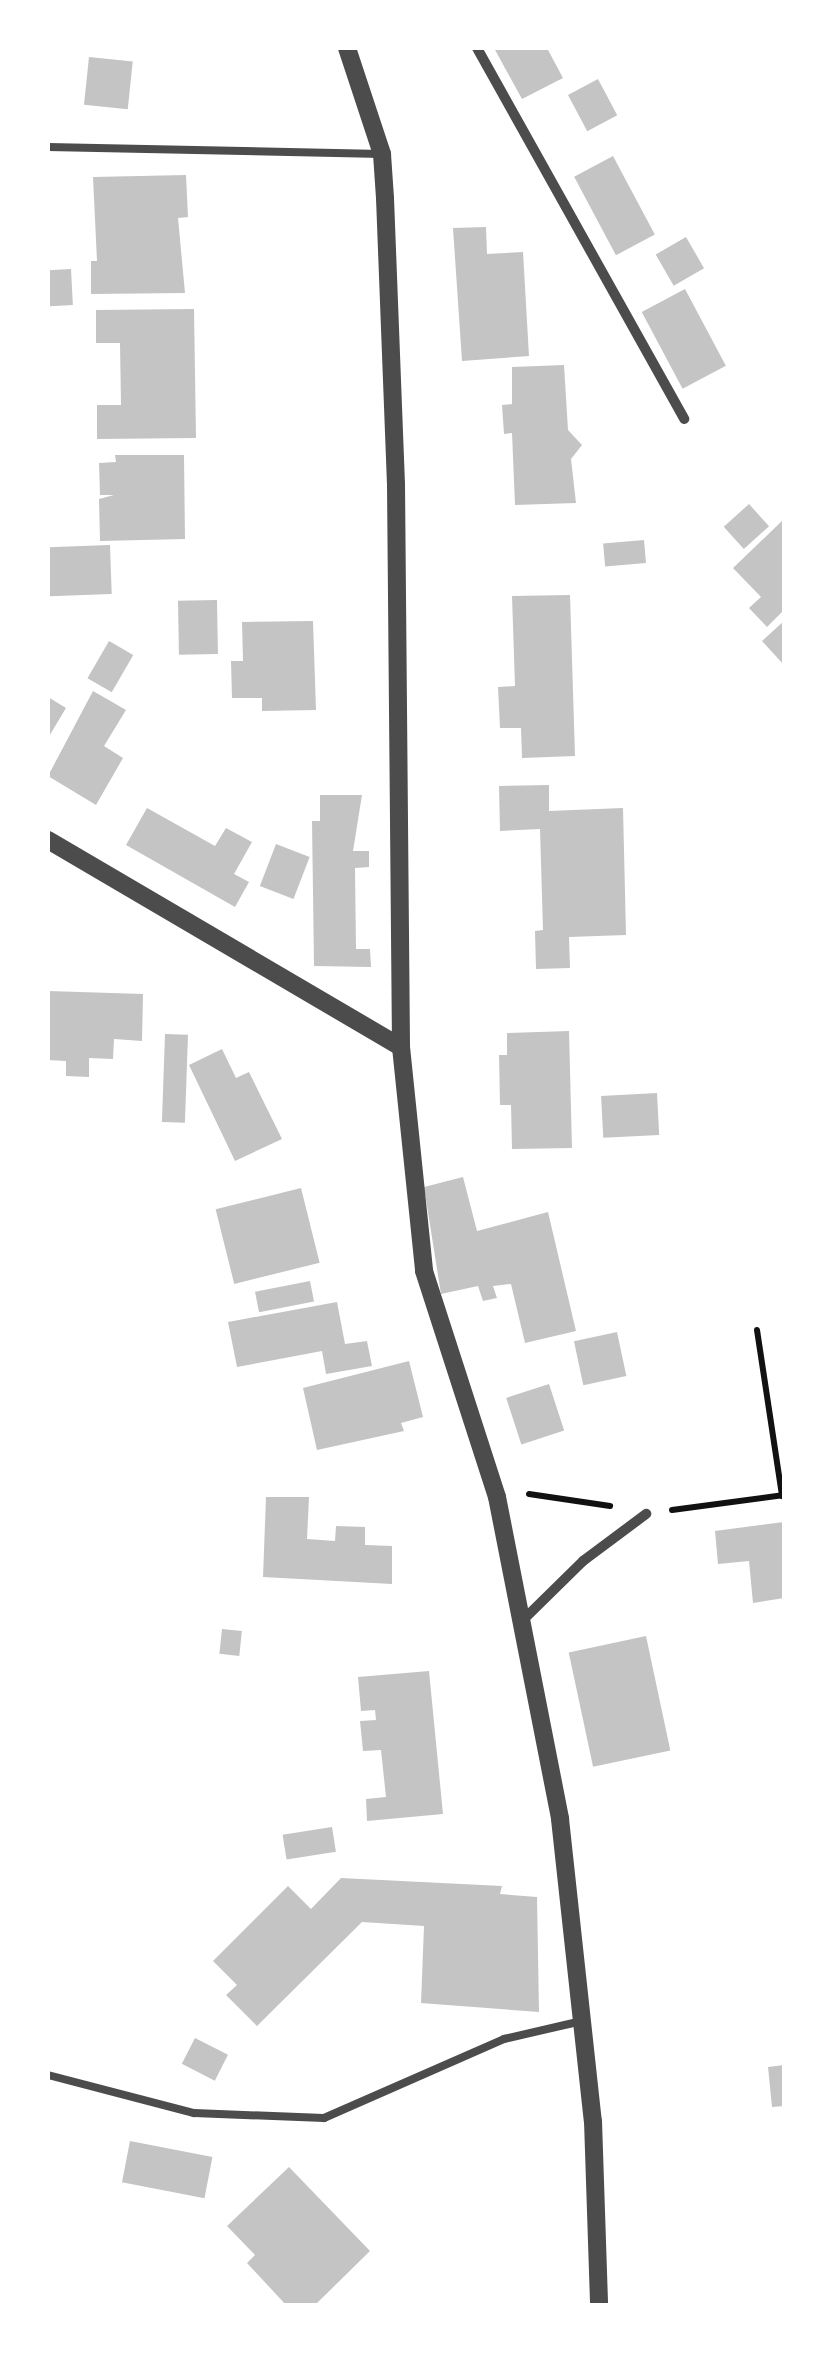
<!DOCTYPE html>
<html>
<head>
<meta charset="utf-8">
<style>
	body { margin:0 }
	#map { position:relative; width:832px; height:2353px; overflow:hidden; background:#fff; font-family:"Exo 2",sans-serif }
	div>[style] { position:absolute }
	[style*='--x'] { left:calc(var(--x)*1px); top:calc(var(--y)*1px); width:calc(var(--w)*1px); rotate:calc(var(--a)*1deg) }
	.building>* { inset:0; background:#c4c4c4; transform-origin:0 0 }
	.path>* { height:6px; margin:-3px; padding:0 3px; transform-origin:3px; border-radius:3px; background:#111 }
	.service>* { height:8px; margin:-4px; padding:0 4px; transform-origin:4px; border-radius:4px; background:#4c4c4c }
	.minor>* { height:10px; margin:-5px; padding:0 5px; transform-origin:5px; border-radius:5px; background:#4c4c4c }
	.tertiary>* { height:18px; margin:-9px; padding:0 9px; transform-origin:9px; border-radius:9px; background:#4c4c4c }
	span { translate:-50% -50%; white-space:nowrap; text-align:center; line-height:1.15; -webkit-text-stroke:10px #fff; paint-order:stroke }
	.frame { position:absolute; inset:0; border:50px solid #fff; pointer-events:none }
</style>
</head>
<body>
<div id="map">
	<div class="building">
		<div style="clip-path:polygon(494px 48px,547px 48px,563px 78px,522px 99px)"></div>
		<div style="left:89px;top:57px;width:44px;height:48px;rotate:6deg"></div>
		<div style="left:598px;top:79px;width:41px;height:34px;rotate:62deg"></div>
		<div style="left:613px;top:156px;width:89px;height:44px;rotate:62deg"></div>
		<div style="clip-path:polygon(186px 175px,188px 217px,178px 218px,185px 293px,91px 294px,91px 261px,97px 261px,93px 177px)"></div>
		<div style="clip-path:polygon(486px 227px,487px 254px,523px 252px,529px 356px,462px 361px,453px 228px)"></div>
		<div style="left:686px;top:237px;width:36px;height:35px;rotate:60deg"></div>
		<div style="left:71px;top:269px;width:36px;height:23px;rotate:87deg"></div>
		<div style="left:685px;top:289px;width:87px;height:49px;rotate:62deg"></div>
		<div style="clip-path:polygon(194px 309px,196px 438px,97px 439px,97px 405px,121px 405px,120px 343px,96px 343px,96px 310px)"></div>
		<div style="clip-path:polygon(564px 365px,568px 430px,582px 445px,571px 459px,576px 503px,515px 505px,512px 433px,504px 434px,502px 405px,512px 404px,512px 367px)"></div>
		<div style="clip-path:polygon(115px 455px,184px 455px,185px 539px,100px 541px,99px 499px,114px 495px,100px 495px,99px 463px,116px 462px)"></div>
		<div style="left:749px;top:504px;width:30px;height:34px;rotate:48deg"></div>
		<div style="clip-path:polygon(784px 519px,784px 610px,767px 627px,749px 608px,761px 597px,733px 568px)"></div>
		<div style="left:644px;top:540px;width:23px;height:41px;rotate:85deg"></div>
		<div style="left:110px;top:545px;width:49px;height:62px;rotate:88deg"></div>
		<div style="clip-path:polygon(570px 595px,575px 756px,522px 758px,521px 728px,500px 728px,498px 687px,515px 686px,512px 596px)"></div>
		<div style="left:217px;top:600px;width:54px;height:39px;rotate:89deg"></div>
		<div style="clip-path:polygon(313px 621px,316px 710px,262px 711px,262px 698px,232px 698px,231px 661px,243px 661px,242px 622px)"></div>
		<div style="clip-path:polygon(784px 621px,784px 665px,762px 641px)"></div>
		<div style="left:109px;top:641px;width:28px;height:43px;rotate:30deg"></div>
		<div style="clip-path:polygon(93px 691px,126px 710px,104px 746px,123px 758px,96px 805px,48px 776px)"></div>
		<div style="clip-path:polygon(48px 697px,66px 708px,48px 738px)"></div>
		<div style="clip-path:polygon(549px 785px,549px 811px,623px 808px,626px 935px,569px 937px,570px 968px,536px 969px,535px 931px,543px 930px,540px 829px,500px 831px,499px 786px)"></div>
		<div style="clip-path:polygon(320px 795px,362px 795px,353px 851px,369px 851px,369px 867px,355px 868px,356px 949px,370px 949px,371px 967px,314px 966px,312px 821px,320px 821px)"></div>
		<div style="clip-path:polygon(147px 808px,215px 846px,226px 828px,252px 842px,234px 874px,249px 882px,235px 907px,126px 845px)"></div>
		<div style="left:276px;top:844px;width:36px;height:45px;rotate:21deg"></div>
		<div style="clip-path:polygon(48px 991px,143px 994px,142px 1041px,114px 1039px,113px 1059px,89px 1058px,89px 1077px,66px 1076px,66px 1061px,48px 1060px)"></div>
		<div style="clip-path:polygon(569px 1031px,572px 1148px,512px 1149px,511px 1105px,500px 1105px,499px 1055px,507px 1055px,507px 1033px)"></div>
		<div style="left:165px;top:1034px;width:23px;height:88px;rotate:2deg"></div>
		<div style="clip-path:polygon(222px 1049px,236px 1078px,249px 1072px,282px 1139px,235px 1161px,189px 1065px)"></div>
		<div style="left:657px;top:1093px;width:42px;height:56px;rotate:87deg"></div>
		<div style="clip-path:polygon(463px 1177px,477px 1231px,548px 1212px,576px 1331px,525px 1343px,511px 1284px,493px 1286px,497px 1298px,483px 1301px,478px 1286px,441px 1294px,424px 1187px)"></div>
		<div style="left:301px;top:1188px;width:77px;height:88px;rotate:76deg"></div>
		<div style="left:310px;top:1281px;width:21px;height:56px;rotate:79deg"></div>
		<div style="clip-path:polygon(337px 1302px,345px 1344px,367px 1341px,372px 1366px,326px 1374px,322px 1351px,237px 1367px,228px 1322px)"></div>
		<div style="left:617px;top:1332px;width:45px;height:44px;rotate:78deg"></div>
		<div style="clip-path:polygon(409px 1361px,423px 1417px,401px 1423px,404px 1431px,317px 1450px,303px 1388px)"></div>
		<div style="left:549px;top:1384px;width:49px;height:45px;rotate:72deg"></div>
		<div style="clip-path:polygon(266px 1497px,309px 1497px,307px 1539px,335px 1541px,336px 1526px,365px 1527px,365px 1545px,392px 1546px,392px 1584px,263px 1577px)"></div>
		<div style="clip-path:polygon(784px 1522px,784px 1598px,753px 1603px,749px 1561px,718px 1564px,715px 1531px)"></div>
		<div style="left:222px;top:1629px;width:20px;height:25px;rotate:6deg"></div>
		<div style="left:646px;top:1636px;width:117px;height:79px;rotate:78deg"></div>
		<div style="clip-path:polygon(429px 1671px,443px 1814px,367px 1821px,366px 1799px,386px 1797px,381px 1750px,363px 1751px,360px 1721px,376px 1720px,375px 1710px,361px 1711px,358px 1677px)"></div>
		<div style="left:332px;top:1827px;width:25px;height:50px;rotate:81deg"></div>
		<div style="clip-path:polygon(341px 1878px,502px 1886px,500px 1894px,537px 1897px,539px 2012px,421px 2003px,424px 1926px,362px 1922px,257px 2026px,226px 1995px,237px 1985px,213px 1961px,288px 1886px,311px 1909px)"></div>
		<div style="left:195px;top:2038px;width:37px;height:29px;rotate:27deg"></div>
		<div style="clip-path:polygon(784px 2065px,784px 2106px,772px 2107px,768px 2067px)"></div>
		<div style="left:130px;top:2141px;width:84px;height:42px;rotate:11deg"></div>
		<div style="clip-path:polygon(289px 2167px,370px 2251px,314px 2306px,287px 2306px,247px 2263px,255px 2255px,227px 2226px)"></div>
	</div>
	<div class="path">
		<div style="--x:757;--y:1330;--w:168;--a:81.4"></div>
		<div style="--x:529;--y:1494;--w:82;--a:8.4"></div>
		<div style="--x:672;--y:1510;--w:113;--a:-7.6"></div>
	</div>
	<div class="service">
		<div style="--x:48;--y:147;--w:334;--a:1.2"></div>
		<div style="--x:48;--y:2075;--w:151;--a:14.6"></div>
		<div style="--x:194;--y:2113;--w:130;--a:2.2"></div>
		<div style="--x:324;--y:2118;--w:197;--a:-23.7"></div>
		<div style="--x:504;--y:2039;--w:80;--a:-13"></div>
	</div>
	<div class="minor">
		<div style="--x:477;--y:48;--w:425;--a:60.8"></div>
		<div style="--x:522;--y:1621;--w:86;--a:-44.5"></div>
		<div style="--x:583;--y:1561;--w:79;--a:-36.7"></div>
	</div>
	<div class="tertiary">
		<div style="--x:347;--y:48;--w:112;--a:71.7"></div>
		<div style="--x:382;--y:154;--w:44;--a:86.1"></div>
		<div style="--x:385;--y:198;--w:286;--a:87.8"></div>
		<div style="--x:396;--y:484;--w:563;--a:89.49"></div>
		<div style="--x:401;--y:1047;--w:225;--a:84.1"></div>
		<div style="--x:424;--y:1271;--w:237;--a:72.1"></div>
		<div style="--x:497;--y:1497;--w:328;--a:78.9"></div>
		<div style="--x:560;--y:1819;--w:304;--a:83.8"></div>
		<div style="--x:593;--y:2121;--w:185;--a:88.1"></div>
		<div style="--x:48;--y:840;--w:409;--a:30.4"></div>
	</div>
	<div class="frame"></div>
</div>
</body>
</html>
